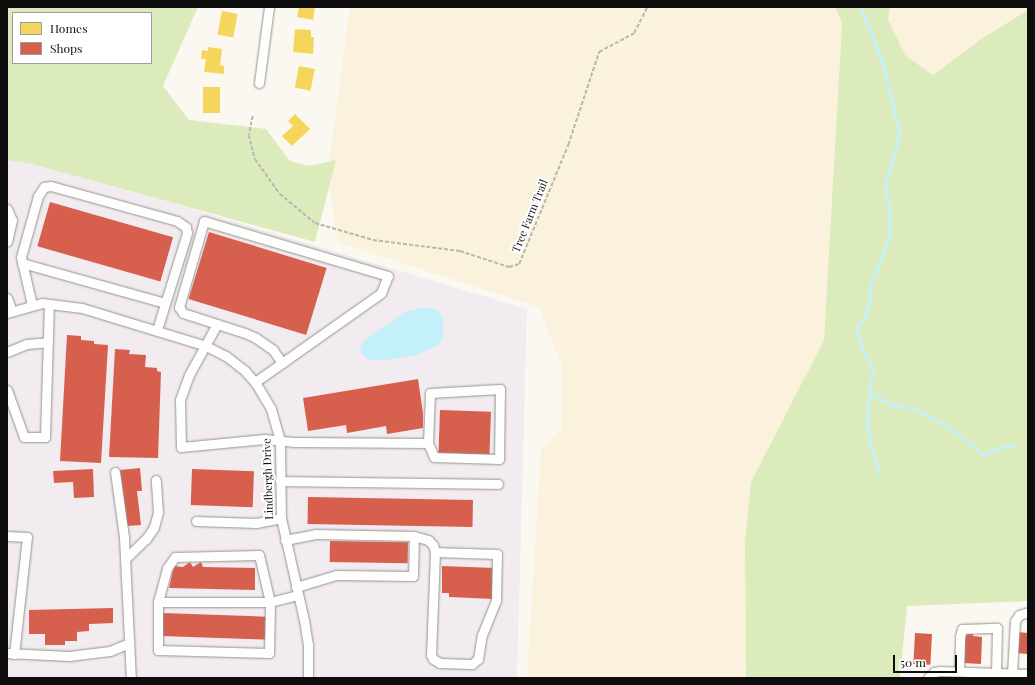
<!DOCTYPE html>
<html>
<head>
<meta charset="utf-8">
<style>
	body { margin:0 }
	#map { position:relative; width:1035px; height:685px; overflow:hidden; background:#fbf8f2; font-family:"Playfair Display",serif }
	div>[style] { position:absolute }
	[style*='--x'] { left:calc(var(--x)*1px); top:calc(var(--y)*1px); width:calc(var(--w)*1px); rotate:calc(var(--a)*1deg) }
	.industrial>* { inset:0; background:#f2ebef }
	.farmland>* { inset:0; background:#faf2dc }
	.forest>* { inset:0; background:#dcebbc }
	.water>* { inset:0; background:#c4f0fa }
	.homes>* { inset:0; background:#f6d55c; transform-origin:0 0 }
	.shops>* { inset:0; background:#d6604d; transform-origin:0 0 }
	.stream>* { height:2.5px; margin:-1.25px; padding:0 1.25px; transform-origin:1.25px; border-radius:1.25px; background:#c4f0fa }
	.path>* { height:1.5px; margin-top:-0.75px; transform-origin:0; background:repeating-linear-gradient(90deg,#b8b7b6 0 4px,transparent 0 6px) }
	.roads { filter:drop-shadow(0 0 1px #949390) drop-shadow(0 0 1px #949390) }
	.minor>* { height:9px; margin:-4.5px; padding:0 4.5px; transform-origin:4.5px; border-radius:4.5px; background:#fefefd }
	span { translate:-50% -50%; white-space:nowrap; text-align:center; line-height:1.15; -webkit-text-stroke:4px #fff; paint-order:stroke }
	.street-label { font-size:11px; color:#0d0d0d }
	.frame { position:absolute; inset:0; border:8px solid #0d0d0d; pointer-events:none }
	.legend { position:absolute; left:12px; top:12px; width:140px; height:52px; box-sizing:border-box; background:#fff; border:1px solid #9e9e9e; margin:0; padding:5px 7px; list-style:none; font-size:12px; color:#0d0d0d }
	.legend li { display:flex; align-items:center; gap:8px; height:20px }
	.legend b { width:20px; border:1px solid #9e9e9e }
	.scale { position:absolute; left:893px; top:655px; width:64px; height:18px; box-sizing:border-box; border:2px solid #0d0d0d; border-top:0; padding-left:5px; font-size:12px; line-height:14px; white-space:nowrap; color:#0d0d0d; -webkit-text-stroke:3px #fff; paint-order:stroke }
</style>
</head>
<body>
<div id="map">
	<div class="industrial">
		<div style="clip-path:polygon(7px 160px,32px 164px,172px 203px,527px 309px,517px 678px,7px 678px)"></div>
	</div>
	<div class="farmland">
		<div style="clip-path:polygon(350px 7px,835px 7px,842px 22px,824px 340px,751px 482px,745px 542px,746px 678px,527px 678px,541px 450px,562px 428px,562px 367px,539px 307px,337px 242px,328px 170px)"></div>
		<div style="clip-path:polygon(890px 7px,1028px 7px,1028px 10px,981px 39px,933px 75px,905px 55px,888px 20px)"></div>
	</div>
	<div class="forest">
		<div style="clip-path:polygon(evenodd,7px 7px,198px 7px,163px 86px,189px 120px,266px 129px,290px 161px,309px 166px,336px 160px,315px 242px,32px 164px,7px 160px,7px 7px,13px 13px,151px 13px,151px 63px,13px 63px,13px 13px)"></div>
		<div style="clip-path:polygon(835px 7px,890px 7px,888px 20px,905px 55px,933px 75px,981px 39px,1028px 10px,1028px 601px,907px 606px,900px 678px,746px 678px,745px 542px,751px 482px,824px 340px,842px 23px)"></div>
	</div>
	<div class="water">
		<div style="clip-path:polygon(422px 308px,432px 308px,440px 312px,443px 321px,443px 332px,442px 339px,437px 346px,416px 355px,386px 360px,369px 360px,362px 354px,360px 349px,362px 343px,369px 337px,405px 312px)"></div>
	</div>
	<div class="homes">
		<div style="clip-path:polygon(299px 7px,315px 7px,313px 20px,297px 17px)"></div>
		<div style="left:222px;top:11px;width:16px;height:24px;rotate:11deg"></div>
		<div style="clip-path:polygon(295px 29px,311px 30px,311px 37px,314px 37px,313px 54px,293px 52px)"></div>
		<div style="clip-path:polygon(208px 47px,222px 49px,220px 65px,224px 66px,224px 74px,204px 72px,206px 59px,201px 59px,202px 50px,208px 51px)"></div>
		<div style="left:299px;top:66px;width:16px;height:22px;rotate:11deg"></div>
		<div style="left:203px;top:87px;width:17px;height:26px"></div>
		<div style="clip-path:polygon(295px 114px,310px 129px,292px 146px,282px 136px,293px 126px,288px 121px)"></div>
	</div>
	<div class="shops">
		<div style="left:50px;top:202px;width:128px;height:46px;rotate:16deg"></div>
		<div style="left:209px;top:232px;width:123px;height:70px;rotate:17deg"></div>
		<div style="clip-path:polygon(67px 335px,81px 336px,81px 340px,94px 341px,94px 344px,108px 345px,101px 463px,60px 461px)"></div>
		<div style="clip-path:polygon(115px 349px,130px 350px,129px 354px,146px 355px,145px 367px,157px 368px,157px 371px,161px 372px,158px 458px,109px 457px)"></div>
		<div style="clip-path:polygon(418px 379px,423px 413px,423px 428px,387px 434px,386px 426px,347px 433px,346px 425px,308px 431px,303px 398px)"></div>
		<div style="left:440px;top:410px;width:51px;height:43px;rotate:2deg"></div>
		<div style="clip-path:polygon(140px 468px,142px 491px,137px 491px,141px 525px,127px 526px,120px 470px)"></div>
		<div style="clip-path:polygon(93px 469px,94px 497px,74px 498px,73px 482px,54px 483px,53px 471px)"></div>
		<div style="left:192px;top:469px;width:62px;height:36px;rotate:2deg"></div>
		<div style="left:308px;top:497px;width:165px;height:27px;rotate:1deg"></div>
		<div style="left:330px;top:541px;width:78px;height:21px;rotate:1deg"></div>
		<div style="clip-path:polygon(190px 562px,193px 567px,201px 562px,203px 567px,255px 568px,255px 590px,169px 588px,174px 566px,183px 567px)"></div>
		<div style="clip-path:polygon(442px 566px,495px 568px,494px 599px,449px 597px,449px 593px,442px 593px)"></div>
		<div style="clip-path:polygon(113px 608px,113px 623px,89px 624px,89px 631px,77px 632px,77px 641px,65px 641px,65px 645px,45px 645px,45px 634px,29px 634px,29px 610px)"></div>
		<div style="left:162px;top:613px;width:104px;height:23px;rotate:2deg"></div>
		<div style="clip-path:polygon(1018px 632px,1028px 633px,1028px 654px,1016px 653px)"></div>
		<div style="left:915px;top:633px;width:17px;height:31px;rotate:3deg"></div>
		<div style="clip-path:polygon(967px 633px,973px 633px,973px 636px,982px 637px,981px 664px,963px 663px,964px 637px,966px 637px)"></div>
	</div>
	<div class="stream">
		<div style="--x:861;--y:7;--w:60;--a:68.6"></div>
		<div style="--x:883;--y:63;--w:73;--a:76.5"></div>
		<div style="--x:900;--y:134;--w:54;--a:105.1"></div>
		<div style="--x:886;--y:186;--w:29;--a:82"></div>
		<div style="--x:890;--y:215;--w:25;--a:92"></div>
		<div style="--x:889;--y:240;--w:45;--a:112"></div>
		<div style="--x:872;--y:282;--w:28;--a:98"></div>
		<div style="--x:868;--y:310;--w:12;--a:110"></div>
		<div style="--x:864;--y:321;--w:9;--a:139"></div>
		<div style="--x:857;--y:327;--w:16;--a:79"></div>
		<div style="--x:860;--y:343;--w:28;--a:63"></div>
		<div style="--x:873;--y:368;--w:53;--a:96.5"></div>
		<div style="--x:867;--y:421;--w:24;--a:81"></div>
		<div style="--x:871;--y:445;--w:32;--a:74"></div>
		<div style="--x:870;--y:393;--w:24;--a:28"></div>
		<div style="--x:891;--y:404;--w:25;--a:12"></div>
		<div style="--x:915;--y:409;--w:24;--a:28"></div>
		<div style="--x:936;--y:420;--w:16;--a:30"></div>
		<div style="--x:950;--y:428;--w:43;--a:38.5"></div>
		<div style="--x:984;--y:455;--w:13;--a:-29"></div>
		<div style="--x:995;--y:449;--w:19;--a:-12"></div>
	</div>
	<div class="path">
		<div style="--x:253;--y:116;--w:19;--a:102"></div>
		<div style="--x:249;--y:135;--w:25;--a:76"></div>
		<div style="--x:255;--y:159;--w:43;--a:54.5"></div>
		<div style="--x:280;--y:194;--w:45;--a:39.6"></div>
		<div style="--x:315;--y:223;--w:60;--a:16.3"></div>
		<div style="--x:373;--y:240;--w:88;--a:7.2"></div>
		<div style="--x:460;--y:251;--w:52;--a:18.1"></div>
		<div style="--x:509;--y:267;--w:10;--a:-17"></div>
		<div style="--x:519;--y:264;--w:129;--a:-67.6"></div>
		<div style="--x:568;--y:145;--w:98;--a:-71.6"></div>
		<div style="--x:599;--y:52;--w:40;--a:-28"></div>
		<div style="--x:634;--y:33;--w:29;--a:-63"></div>
	</div>
	<div class="roads">
		<div class="minor">
			<div style="--x:259;--y:83;--w:77;--a:-82.5"></div>
			<div style="--x:7;--y:209;--w:12;--a:66"></div>
			<div style="--x:12;--y:220;--w:22;--a:103"></div>
			<div style="--x:22;--y:263;--w:148;--a:15.6"></div>
			<div style="--x:7;--y:298;--w:14;--a:69"></div>
			<div style="--x:32;--y:305;--w:49;--a:-102.9"></div>
			<div style="--x:21;--y:257;--w:63;--a:-74.4"></div>
			<div style="--x:38;--y:196;--w:11;--a:-56"></div>
			<div style="--x:44;--y:187;--w:7;--a:-8"></div>
			<div style="--x:51;--y:186;--w:131;--a:15.5"></div>
			<div style="--x:177;--y:221;--w:11;--a:34"></div>
			<div style="--x:186;--y:227;--w:6;--a:81"></div>
			<div style="--x:187;--y:233;--w:102;--a:107.2"></div>
			<div style="--x:7;--y:313;--w:36;--a:-16"></div>
			<div style="--x:42;--y:303;--w:40;--a:7.1"></div>
			<div style="--x:82;--y:308;--w:130;--a:17"></div>
			<div style="--x:206;--y:346;--w:22;--a:27"></div>
			<div style="--x:226;--y:356;--w:24;--a:38"></div>
			<div style="--x:245;--y:371;--w:15;--a:48"></div>
			<div style="--x:255;--y:382;--w:31;--a:59"></div>
			<div style="--x:271;--y:409;--w:33;--a:74"></div>
			<div style="--x:280;--y:441;--w:77;--a:89.3"></div>
			<div style="--x:281;--y:518;--w:105;--a:77.3"></div>
			<div style="--x:304;--y:620;--w:24;--a:81"></div>
			<div style="--x:308;--y:644;--w:34;--a:90"></div>
			<div style="--x:217;--y:324;--w:58;--a:118.8"></div>
			<div style="--x:189;--y:375;--w:27;--a:110"></div>
			<div style="--x:180;--y:400;--w:47;--a:88.8"></div>
			<div style="--x:181;--y:447;--w:84;--a:-5.4"></div>
			<div style="--x:265;--y:439;--w:30;--a:6"></div>
			<div style="--x:295;--y:442;--w:133;--a:0.4"></div>
			<div style="--x:428;--y:443;--w:50;--a:-87.7"></div>
			<div style="--x:430;--y:393;--w:70;--a:-3.3"></div>
			<div style="--x:500;--y:389;--w:70;--a:90.8"></div>
			<div style="--x:499;--y:459;--w:65;--a:-178.2"></div>
			<div style="--x:434;--y:457;--w:15;--a:-113"></div>
			<div style="--x:7;--y:352;--w:22;--a:-22"></div>
			<div style="--x:27;--y:344;--w:21;--a:-5"></div>
			<div style="--x:255;--y:382;--w:154;--a:-35.2"></div>
			<div style="--x:381;--y:293;--w:18;--a:-68"></div>
			<div style="--x:388;--y:276;--w:192;--a:-163.4"></div>
			<div style="--x:204;--y:221;--w:90;--a:106.2"></div>
			<div style="--x:179;--y:307;--w:7;--a:56"></div>
			<div style="--x:183;--y:313;--w:65;--a:17.9"></div>
			<div style="--x:245;--y:333;--w:12;--a:24"></div>
			<div style="--x:256;--y:338;--w:21;--a:35"></div>
			<div style="--x:273;--y:350;--w:16;--a:55"></div>
			<div style="--x:7;--y:390;--w:50;--a:70.1"></div>
			<div style="--x:24;--y:437;--w:21;--a:0"></div>
			<div style="--x:45;--y:437;--w:133;--a:-88.3"></div>
			<div style="--x:115;--y:472;--w:66;--a:82.1"></div>
			<div style="--x:124;--y:537;--w:141;--a:87.2"></div>
			<div style="--x:280;--y:481;--w:218;--a:0.8"></div>
			<div style="--x:196;--y:521;--w:60;--a:1.9"></div>
			<div style="--x:256;--y:523;--w:25;--a:-11"></div>
			<div style="--x:7;--y:536;--w:20;--a:3"></div>
			<div style="--x:27;--y:537;--w:118;--a:96.3"></div>
			<div style="--x:414;--y:536;--w:15;--a:16"></div>
			<div style="--x:428;--y:540;--w:7;--a:45"></div>
			<div style="--x:433;--y:545;--w:7;--a:74"></div>
			<div style="--x:435;--y:552;--w:103;--a:92.2"></div>
			<div style="--x:431;--y:655;--w:4;--a:63"></div>
			<div style="--x:433;--y:659;--w:8;--a:30"></div>
			<div style="--x:440;--y:663;--w:32;--a:2"></div>
			<div style="--x:472;--y:664;--w:8;--a:-40"></div>
			<div style="--x:478;--y:659;--w:24;--a:-81"></div>
			<div style="--x:482;--y:635;--w:37;--a:-68"></div>
			<div style="--x:496;--y:601;--w:47;--a:-88.8"></div>
			<div style="--x:497;--y:554;--w:62;--a:-178.2"></div>
			<div style="--x:285;--y:540;--w:31;--a:-11"></div>
			<div style="--x:315;--y:534;--w:99;--a:1.2"></div>
			<div style="--x:414;--y:536;--w:40;--a:91.4"></div>
			<div style="--x:413;--y:576;--w:77;--a:-179.3"></div>
			<div style="--x:336;--y:575;--w:42;--a:163.3"></div>
			<div style="--x:259;--y:555;--w:48;--a:76.8"></div>
			<div style="--x:270;--y:602;--w:51;--a:91.1"></div>
			<div style="--x:269;--y:653;--w:111;--a:-178.5"></div>
			<div style="--x:158;--y:650;--w:48;--a:-90"></div>
			<div style="--x:158;--y:602;--w:35;--a:-75"></div>
			<div style="--x:167;--y:568;--w:14;--a:-54"></div>
			<div style="--x:175;--y:557;--w:84;--a:-1.4"></div>
			<div style="--x:125;--y:559;--w:29;--a:-44"></div>
			<div style="--x:146;--y:539;--w:14;--a:-56"></div>
			<div style="--x:154;--y:527;--w:16;--a:-75"></div>
			<div style="--x:158;--y:512;--w:32;--a:-94"></div>
			<div style="--x:158;--y:602;--w:112;--a:0"></div>
			<div style="--x:270;--y:602;--w:29;--a:-14"></div>
			<div style="--x:7;--y:653;--w:62;--a:2.8"></div>
			<div style="--x:69;--y:656;--w:41;--a:-7"></div>
			<div style="--x:110;--y:651;--w:21;--a:-23"></div>
			<div style="--x:959;--y:671;--w:35;--a:-88"></div>
			<div style="--x:960;--y:636;--w:7;--a:-74"></div>
			<div style="--x:962;--y:629;--w:35;--a:-2"></div>
			<div style="--x:997;--y:628;--w:45;--a:91.3"></div>
			<div style="--x:1012;--y:673;--w:52;--a:-86.7"></div>
			<div style="--x:1015;--y:621;--w:7;--a:-56"></div>
			<div style="--x:1019;--y:615;--w:9;--a:-18"></div>
			<div style="--x:928;--y:678;--w:8;--a:-45"></div>
			<div style="--x:934;--y:672;--w:6;--a:-9"></div>
			<div style="--x:940;--y:671;--w:88;--a:2"></div>
		</div>
	</div>
	<div class="street-label">
		<span style="left:530px;top:216px;rotate:-68deg">Tree Farm Trail</span>
		<span style="left:268px;top:479px;rotate:-92deg">Lindbergh Drive</span>
	</div>
	<div class="frame"></div>
	<ul class="legend">
	<li><b style="height:11px;background:#f6d55c"></b>Homes</li>
	<li><b style="height:11px;background:#d6604d"></b>Shops</li>
	</ul>
	<div class="scale">50 m</div>
</div>
</body>
</html>
